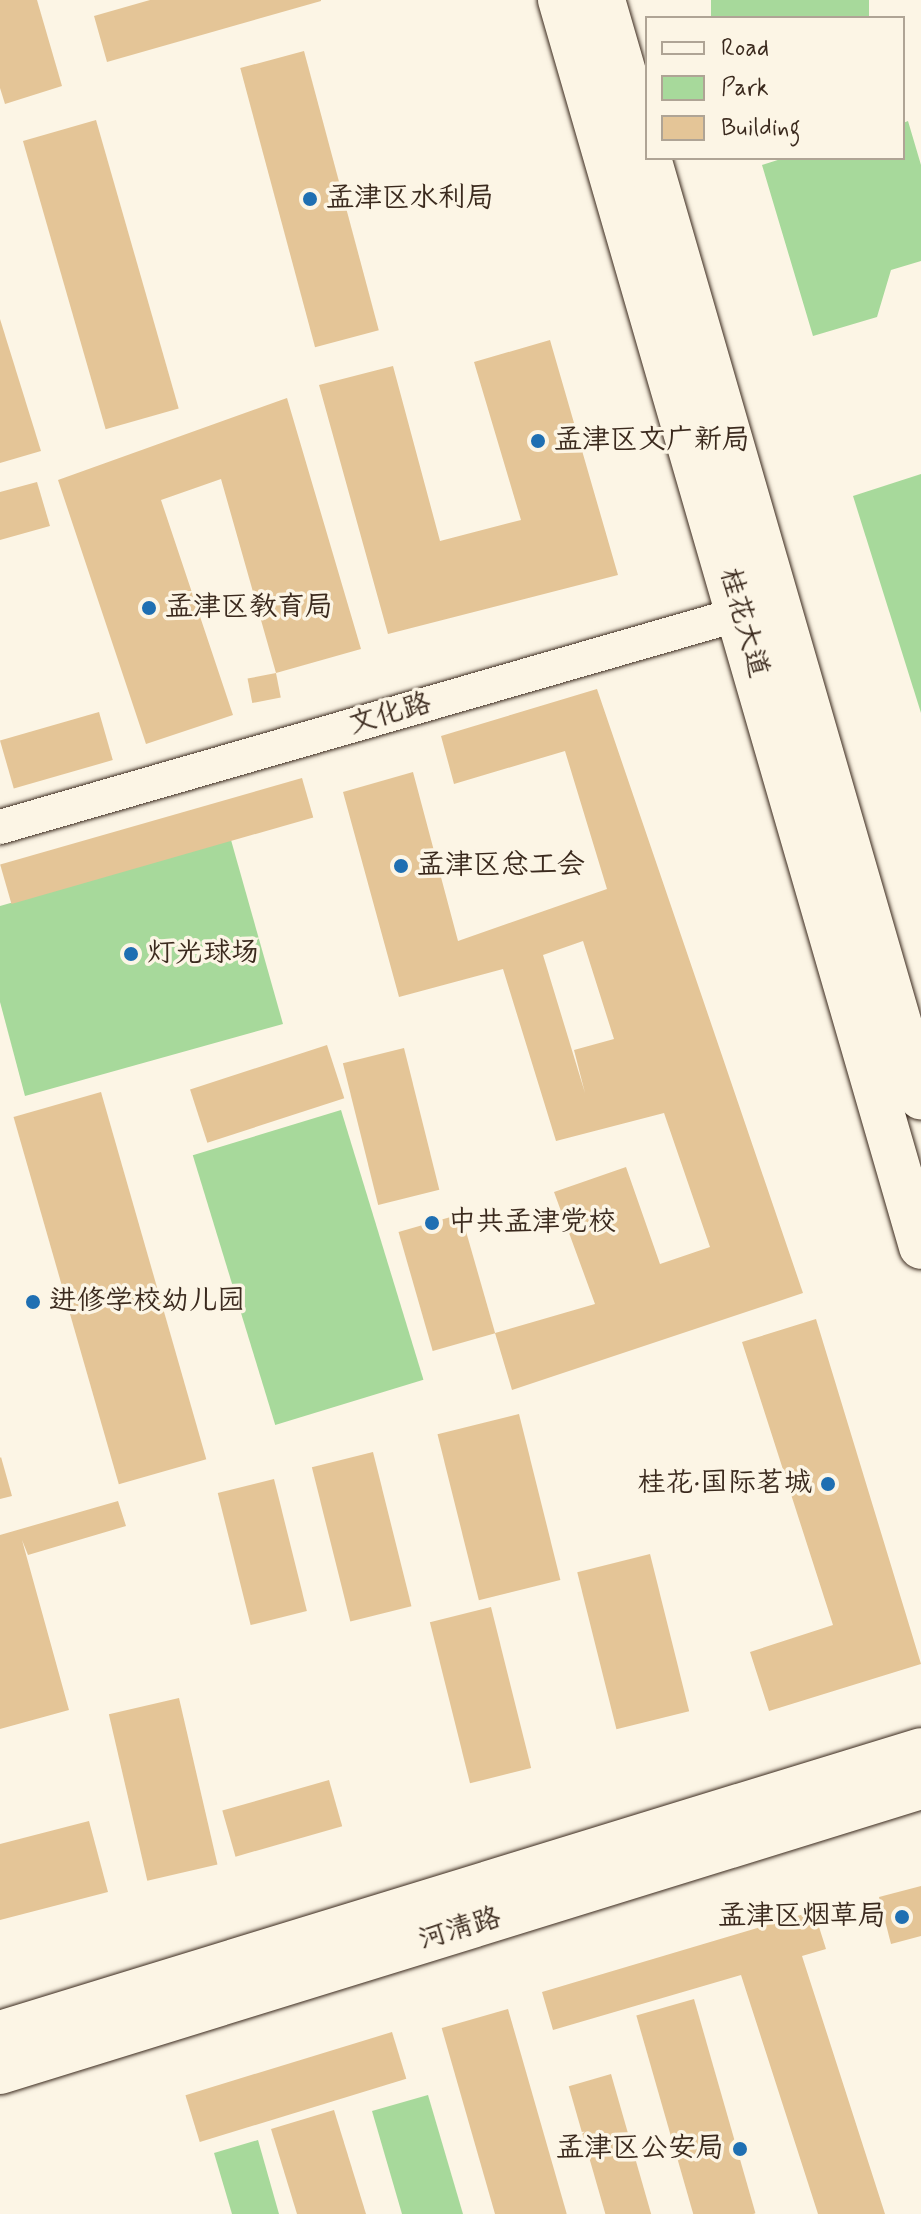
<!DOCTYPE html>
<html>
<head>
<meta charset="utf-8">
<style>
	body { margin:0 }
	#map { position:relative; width:921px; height:2214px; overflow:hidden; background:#fcf5e5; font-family:Mynerve,"LXGW WenKai TC",sans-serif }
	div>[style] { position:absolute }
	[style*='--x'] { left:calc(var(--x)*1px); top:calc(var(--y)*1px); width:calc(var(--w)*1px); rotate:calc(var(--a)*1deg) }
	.green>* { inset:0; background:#a7d99b; transform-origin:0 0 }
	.building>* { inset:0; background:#e4c597; transform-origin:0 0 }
	.roads { filter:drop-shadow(0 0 2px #3b2a1e) drop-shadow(0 0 2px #3b2a1e) }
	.street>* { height:34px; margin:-17px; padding:0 17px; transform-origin:17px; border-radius:17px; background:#fcf5e5 }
	.secondary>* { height:44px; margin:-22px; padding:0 22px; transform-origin:22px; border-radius:22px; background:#fcf5e5 }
	.dots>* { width:22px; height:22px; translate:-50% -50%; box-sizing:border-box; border:4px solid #fcf5e5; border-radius:50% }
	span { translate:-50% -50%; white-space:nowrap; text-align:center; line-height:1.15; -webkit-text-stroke:7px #fcf5e5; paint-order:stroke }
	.poi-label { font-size:28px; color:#3b2a1e }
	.left { translate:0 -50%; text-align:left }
	.right { translate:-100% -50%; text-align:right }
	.street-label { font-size:28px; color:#3b2a1e }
	.legend { position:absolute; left:645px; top:16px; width:260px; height:144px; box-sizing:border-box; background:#fcf5e5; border:2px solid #afa495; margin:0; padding:10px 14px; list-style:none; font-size:24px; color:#3b2a1e }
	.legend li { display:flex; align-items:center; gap:16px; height:40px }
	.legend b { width:40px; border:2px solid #afa495 }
</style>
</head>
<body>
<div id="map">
	<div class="green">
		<div style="left:711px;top:0;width:158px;height:19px"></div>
		<div style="clip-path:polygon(908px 121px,921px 165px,921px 261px,891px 270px,877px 317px,813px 336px,762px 165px,784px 158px,903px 158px,903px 123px)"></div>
		<div style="clip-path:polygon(921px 474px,921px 713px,853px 496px)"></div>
		<div style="clip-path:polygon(231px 840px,283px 1024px,25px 1096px,0 1002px,0 906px)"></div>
		<div style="left:341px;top:1110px;width:282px;height:155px;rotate:73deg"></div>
		<div style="clip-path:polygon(428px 2095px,463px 2214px,402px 2214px,372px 2111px)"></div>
		<div style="clip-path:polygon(258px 2140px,279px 2214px,232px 2214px,214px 2153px)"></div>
	</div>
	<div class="building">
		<div style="clip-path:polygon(0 0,37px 0,62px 86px,5px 104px,0 88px)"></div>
		<div style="clip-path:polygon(150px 0,321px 0,321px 1px,107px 62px,94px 16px)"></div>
		<div style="left:304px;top:51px;width:289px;height:66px;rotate:75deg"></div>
		<div style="left:96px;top:120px;width:300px;height:76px;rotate:74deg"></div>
		<div style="clip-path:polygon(0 319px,41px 451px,0 463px)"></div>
		<div style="clip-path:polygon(550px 340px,618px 575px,388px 634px,319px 385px,393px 366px,440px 541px,521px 520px,474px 362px)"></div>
		<div style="clip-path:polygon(287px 398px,361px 649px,276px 673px,221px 479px,161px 500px,233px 715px,146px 744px,58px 480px)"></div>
		<div style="clip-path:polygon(37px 482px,50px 526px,0 540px,0 492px)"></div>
		<div style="left:276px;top:673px;width:25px;height:29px;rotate:79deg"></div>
		<div style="clip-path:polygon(evenodd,597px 689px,803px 1293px,512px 1390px,495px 1333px,595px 1304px,554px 1192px,626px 1167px,660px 1264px,710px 1247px,664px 1113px,556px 1141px,503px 969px,399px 997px,343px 792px,413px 772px,458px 941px,607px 889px,565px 751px,454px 784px,441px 736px,597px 689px,583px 941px,614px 1039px,574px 1050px,585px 1093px,543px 955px,583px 941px)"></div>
		<div style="left:99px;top:712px;width:50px;height:103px;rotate:74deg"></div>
		<div style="left:302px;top:778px;width:41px;height:314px;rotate:74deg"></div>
		<div style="left:327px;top:1045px;width:56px;height:144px;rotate:72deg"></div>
		<div style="left:404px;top:1048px;width:146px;height:63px;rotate:76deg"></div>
		<div style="left:101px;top:1092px;width:382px;height:91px;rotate:74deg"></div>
		<div style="left:461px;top:1214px;width:124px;height:65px;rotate:74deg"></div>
		<div style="clip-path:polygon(816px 1319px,921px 1664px,769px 1711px,750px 1652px,833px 1625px,742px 1342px)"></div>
		<div style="left:519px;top:1414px;width:171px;height:84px;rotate:76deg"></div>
		<div style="left:373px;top:1452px;width:159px;height:63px;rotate:76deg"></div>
		<div style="clip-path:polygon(1px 1457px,12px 1496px,0 1499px,0 1458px)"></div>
		<div style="left:274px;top:1479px;width:136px;height:58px;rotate:76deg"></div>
		<div style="clip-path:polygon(118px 1501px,126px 1526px,28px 1555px,22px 1540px,69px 1710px,0 1729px,0 1535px)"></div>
		<div style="left:650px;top:1554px;width:162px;height:75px;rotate:76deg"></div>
		<div style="left:491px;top:1607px;width:166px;height:63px;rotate:76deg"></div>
		<div style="left:179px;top:1698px;width:171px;height:72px;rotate:77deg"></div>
		<div style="left:329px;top:1780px;width:48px;height:111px;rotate:74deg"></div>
		<div style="clip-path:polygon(89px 1821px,108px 1892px,0 1920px,0 1844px)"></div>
		<div style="clip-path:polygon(921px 1886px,921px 1936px,891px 1944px,879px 1897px)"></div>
		<div style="clip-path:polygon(814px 1911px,826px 1949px,802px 1956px,885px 2214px,818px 2214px,741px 1975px,553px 2030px,542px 1992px)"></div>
		<div style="left:694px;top:1999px;width:223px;height:60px;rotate:74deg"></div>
		<div style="left:508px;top:2009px;width:213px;height:69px;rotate:74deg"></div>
		<div style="left:392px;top:2032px;width:49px;height:216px;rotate:73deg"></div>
		<div style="left:611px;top:2074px;width:146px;height:44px;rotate:74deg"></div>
		<div style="clip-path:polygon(334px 2110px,366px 2214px,297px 2214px,271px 2129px)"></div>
	</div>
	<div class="roads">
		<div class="street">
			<div style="--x:0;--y:827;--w:791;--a:-16.07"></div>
		</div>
		<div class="secondary">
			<div style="--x:560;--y:0;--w:1298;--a:73.85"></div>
			<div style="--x:603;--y:0;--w:157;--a:73.8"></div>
			<div style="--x:649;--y:158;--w:978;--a:73.85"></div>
			<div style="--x:0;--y:2033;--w:963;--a:-17.08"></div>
			<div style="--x:0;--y:2072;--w:964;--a:-17.19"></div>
		</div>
	</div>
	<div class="dots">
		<div style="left:310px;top:199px;background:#1f6fb2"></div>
		<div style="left:538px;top:441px;background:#1f6fb2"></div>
		<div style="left:149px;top:608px;background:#1f6fb2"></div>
		<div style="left:401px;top:866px;background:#1f6fb2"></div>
		<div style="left:131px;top:954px;background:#1f6fb2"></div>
		<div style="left:432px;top:1223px;background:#1f6fb2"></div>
		<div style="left:33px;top:1302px;background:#1f6fb2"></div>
		<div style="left:828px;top:1484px;background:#1f6fb2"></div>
		<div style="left:902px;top:1917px;background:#1f6fb2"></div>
		<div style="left:740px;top:2149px;background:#1f6fb2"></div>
	</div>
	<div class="poi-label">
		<span class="left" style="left:326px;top:199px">孟津区水利局</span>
		<span class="left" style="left:554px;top:441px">孟津区文广新局</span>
		<span class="left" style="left:165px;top:608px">孟津区教育局</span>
		<span class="left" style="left:417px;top:866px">孟津区总工会</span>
		<span class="left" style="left:147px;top:954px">灯光球场</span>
		<span class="left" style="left:448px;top:1223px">中共孟津党校</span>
		<span class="left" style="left:49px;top:1302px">进修学校幼儿园</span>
		<span class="right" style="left:812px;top:1484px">桂花·国际茗城</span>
		<span class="right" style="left:886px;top:1917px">孟津区烟草局</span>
		<span class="right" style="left:724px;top:2149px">孟津区公安局</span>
	</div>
	<div class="street-label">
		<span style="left:743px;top:623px;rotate:74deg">桂花大道</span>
		<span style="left:390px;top:715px;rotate:-16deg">文化路</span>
		<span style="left:460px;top:1930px;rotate:-17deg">河清路</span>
	</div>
	<ul class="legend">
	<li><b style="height:10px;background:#fcf5e5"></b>Road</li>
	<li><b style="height:22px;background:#a7d99b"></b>Park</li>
	<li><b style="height:22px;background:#e4c597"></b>Building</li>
	</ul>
</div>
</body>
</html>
